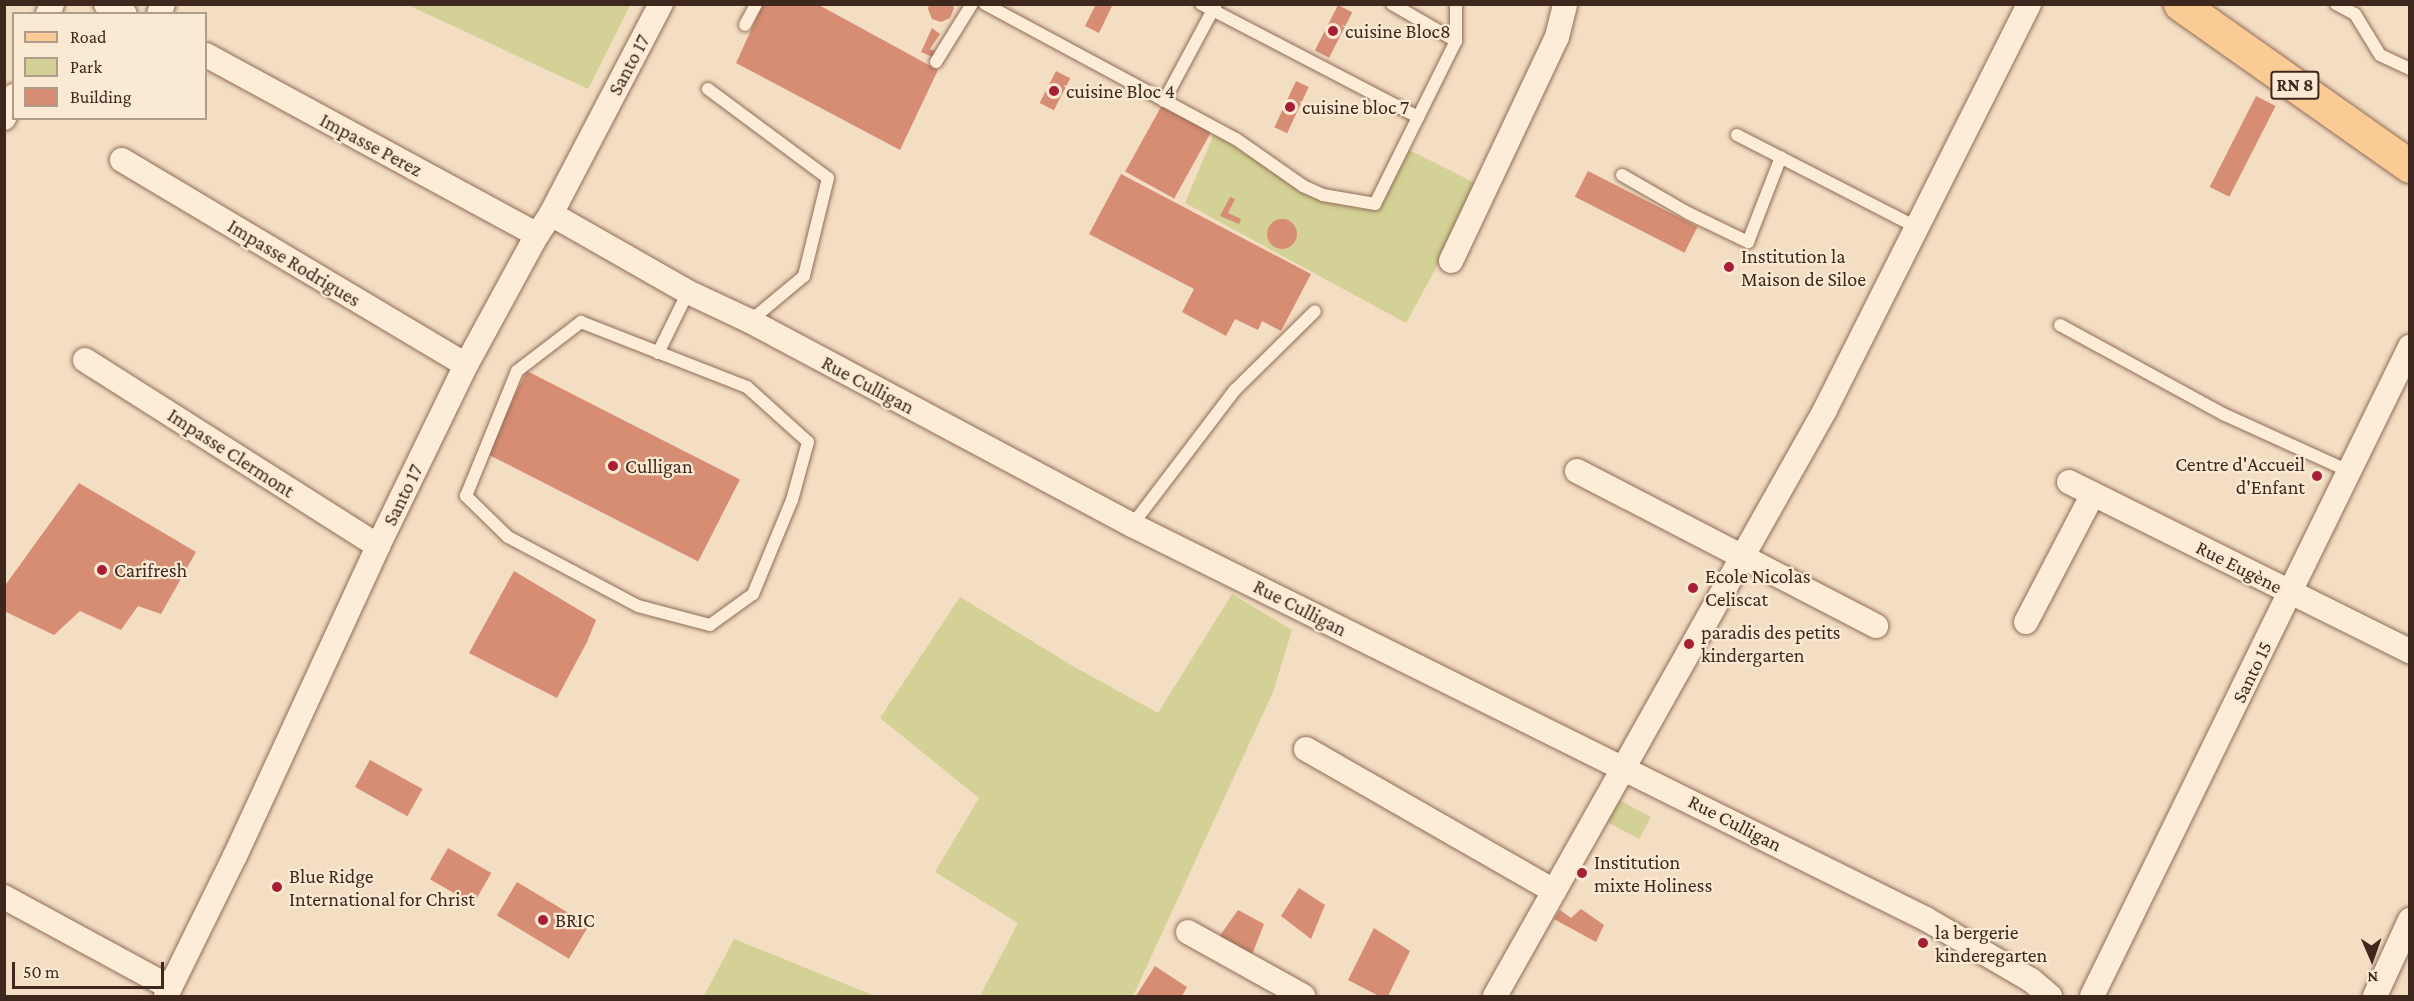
<!DOCTYPE html>
<html>
<head>
<meta charset="utf-8">
<style>
	body { margin:0 }
	#map { position:relative; width:2414px; height:1001px; overflow:hidden; background:#f3ddc3; font-family:"Crimson Pro",serif }
	div>[style] { position:absolute }
	[style*='--x'] { left:calc(var(--x)*1px); top:calc(var(--y)*1px); width:calc(var(--w)*1px); rotate:calc(var(--a)*1deg) }
	.green>* { inset:0; background:#d3d195; transform-origin:0 0 }
	.building>* { inset:0; background:#d68d74; transform-origin:0 0 }
	.round { border-radius:50% }
	.roads { filter:drop-shadow(0 0 2px #906c57) drop-shadow(0 0 2px #906c57) }
	.lane>* { height:12px; margin:-6px; padding:0 6px; transform-origin:6px; border-radius:6px; background:#fdecd7 }
	.street>* { height:24px; margin:-12px; padding:0 12px; transform-origin:12px; border-radius:12px; background:#fdecd7 }
	.primary>* { height:33px; margin:-16.5px; padding:0 16.5px; transform-origin:16.5px; border-radius:16.5px; background:#fbcb96 }
	.dots>* { width:16px; height:16px; translate:-50% -50%; box-sizing:border-box; border:3px solid #fae9d3; border-radius:50% }
	span { translate:-50% -50%; white-space:nowrap; text-align:center; line-height:1.15; -webkit-text-stroke:4.5px #fae9d3; paint-order:stroke }
	.shield-label span { padding:2px 4px; background:#fae9d3; border:2px solid; border-radius:4px; -webkit-text-stroke-width:0 }
	.shield-label { font-size:18px; color:#3e281d; font-weight:700 }
	.poi-label { font-size:20px; color:#3e281d }
	.left { translate:0 -50%; text-align:left }
	.right { translate:-100% -50%; text-align:right }
	.street-label { font-size:20px; color:#3e281d }
	.frame { position:absolute; inset:0; border:6px solid #3e281d; pointer-events:none }
	.legend { position:absolute; left:12px; top:12px; width:195px; height:108px; box-sizing:border-box; background:#fae9d3; border:2px solid #af9c8a; margin:0; padding:8px 10px; list-style:none; font-size:18px; color:#3e281d }
	.legend li { display:flex; align-items:center; gap:12px; height:30px }
	.legend b { width:30px; border:2px solid #af9c8a }
	.north { position:absolute; left:2342px; top:929px; width:60px; height:60px; -webkit-text-stroke:4px #fae9d3; paint-order:stroke; rotate:178deg; font-size:16px; font-weight:700; line-height:24px; text-align:center; color:#3e281d }
	.north::after { content:''; display:block; margin:auto; width:21px; height:27px; background:#3e281d; clip-path:polygon(50% 0,100% 100%,50% 72%,0 100%) }
	.scale { position:absolute; left:12px; top:962px; width:152px; height:27px; box-sizing:border-box; border:3px solid #3e281d; border-top:0; padding-left:8px; font-size:18px; line-height:21px; white-space:nowrap; color:#3e281d; -webkit-text-stroke:4px #fae9d3; paint-order:stroke }
</style>
</head>
<body>
<div id="map">
	<div class="green">
		<div style="clip-path:polygon(408px 5px,630px 5px,588px 89px)"></div>
		<div style="clip-path:polygon(1214px 134px,1231px 140px,1321px 197px,1377px 208px,1407px 149px,1481px 186px,1406px 323px,1185px 203px)"></div>
		<div style="clip-path:polygon(1232px 594px,1292px 630px,1273px 692px,1133px 996px,980px 996px,1018px 923px,935px 872px,979px 798px,880px 718px,960px 597px,1071px 665px,1158px 713px)"></div>
		<div style="left:1619px;top:800px;width:36px;height:25px;rotate:28deg"></div>
		<div style="clip-path:polygon(734px 939px,875px 996px,704px 996px)"></div>
	</div>
	<div class="building">
		<div style="clip-path:polygon(763px 4px,817px 4px,938px 70px,900px 150px,736px 63px)"></div>
		<div style="clip-path:polygon(929px 4px,952px 4px,954px 8px,950px 18px,941px 22px,932px 19px,928px 9px)"></div>
		<div style="clip-path:polygon(1096px 4px,1113px 4px,1099px 33px,1085px 26px)"></div>
		<div style="left:1338px;top:5px;width:16px;height:51px;rotate:27deg"></div>
		<div style="clip-path:polygon(932px 28px,940px 34px,930px 49px,937px 52px,935px 58px,921px 52px)"></div>
		<div style="left:1056px;top:71px;width:16px;height:36px;rotate:27deg"></div>
		<div style="left:1296px;top:81px;width:14px;height:51px;rotate:25deg"></div>
		<div style="left:2256px;top:96px;width:22px;height:102px;rotate:27deg"></div>
		<div style="left:1162px;top:105px;width:56px;height:76px;rotate:29deg"></div>
		<div style="left:1588px;top:171px;width:123px;height:29px;rotate:27deg"></div>
		<div style="clip-path:polygon(1121px 174px,1311px 274px,1281px 331px,1262px 321px,1258px 330px,1235px 319px,1226px 336px,1182px 312px,1194px 289px,1089px 234px)"></div>
		<div style="clip-path:polygon(1230px 197px,1235px 199px,1228px 213px,1241px 219px,1239px 224px,1220px 216px)"></div>
		<div class="round" style="left:1267px;top:219px;width:30px;height:30px"></div>
		<div style="left:527px;top:371px;width:239px;height:92px;rotate:27deg"></div>
		<div style="clip-path:polygon(79px 483px,196px 552px,161px 614px,138px 606px,121px 630px,80px 611px,54px 635px,4px 611px,4px 587px)"></div>
		<div style="clip-path:polygon(514px 571px,596px 620px,587px 642px,557px 698px,469px 653px)"></div>
		<div style="left:370px;top:760px;width:60px;height:31px;rotate:29deg"></div>
		<div style="left:448px;top:848px;width:50px;height:36px;rotate:30deg"></div>
		<div style="left:517px;top:882px;width:84px;height:39px;rotate:31deg"></div>
		<div style="clip-path:polygon(1299px 888px,1325px 905px,1311px 939px,1281px 916px)"></div>
		<div style="clip-path:polygon(1581px 909px,1604px 925px,1596px 942px,1554px 919px,1560px 910px,1571px 918px)"></div>
		<div style="clip-path:polygon(1238px 910px,1264px 924px,1250px 960px,1219px 937px)"></div>
		<div style="clip-path:polygon(1374px 928px,1410px 951px,1388px 996px,1379px 996px,1348px 980px)"></div>
		<div style="clip-path:polygon(1155px 966px,1187px 987px,1182px 996px,1136px 996px)"></div>
	</div>
	<div class="roads">
		<div class="lane">
			<div style="--x:985;--y:4;--w:285;--a:28.3"></div>
			<div style="--x:1236;--y:139;--w:82;--a:35"></div>
			<div style="--x:1303;--y:186;--w:22;--a:24"></div>
			<div style="--x:1323;--y:195;--w:53;--a:9.8"></div>
			<div style="--x:1375;--y:204;--w:182;--a:-63.6"></div>
			<div style="--x:1456;--y:41;--w:37;--a:-90"></div>
			<div style="--x:1201;--y:4;--w:245;--a:27.5"></div>
			<div style="--x:1392;--y:4;--w:74;--a:30"></div>
			<div style="--x:2336;--y:4;--w:21;--a:28"></div>
			<div style="--x:2355;--y:14;--w:48;--a:58.6"></div>
			<div style="--x:2380;--y:55;--w:33;--a:25"></div>
			<div style="--x:745;--y:25;--w:24;--a:-62"></div>
			<div style="--x:936;--y:62;--w:68;--a:-58.2"></div>
			<div style="--x:708;--y:89;--w:149;--a:36.6"></div>
			<div style="--x:828;--y:178;--w:101;--a:103.8"></div>
			<div style="--x:804;--y:276;--w:70;--a:140.2"></div>
			<div style="--x:1164;--y:101;--w:110;--a:-61.8"></div>
			<div style="--x:1737;--y:135;--w:201;--a:27.2"></div>
			<div style="--x:1622;--y:175;--w:76;--a:29.9"></div>
			<div style="--x:1688;--y:213;--w:67;--a:25.8"></div>
			<div style="--x:1748;--y:242;--w:91;--a:-68.8"></div>
			<div style="--x:581;--y:322;--w:178;--a:21.4"></div>
			<div style="--x:747;--y:387;--w:82;--a:42"></div>
			<div style="--x:808;--y:442;--w:60;--a:105.4"></div>
			<div style="--x:792;--y:500;--w:102;--a:112.5"></div>
			<div style="--x:753;--y:594;--w:53;--a:144.2"></div>
			<div style="--x:710;--y:625;--w:74;--a:-165.2"></div>
			<div style="--x:638;--y:606;--w:147;--a:-152"></div>
			<div style="--x:508;--y:537;--w:59;--a:-135.7"></div>
			<div style="--x:466;--y:496;--w:135;--a:-67.8"></div>
			<div style="--x:517;--y:371;--w:81;--a:-37.4"></div>
			<div style="--x:2060;--y:325;--w:186;--a:28.6"></div>
			<div style="--x:2223;--y:414;--w:141;--a:24.4"></div>
			<div style="--x:658;--y:353;--w:68;--a:-63.8"></div>
			<div style="--x:1132;--y:525;--w:170;--a:-52.7"></div>
			<div style="--x:1235;--y:390;--w:112;--a:-44.6"></div>
		</div>
		<div class="street">
			<div style="--x:106;--y:4;--w:21;--a:28"></div>
			<div style="--x:48;--y:14;--w:11;--a:-68"></div>
			<div style="--x:159;--y:14;--w:11;--a:-68"></div>
			<div style="--x:206;--y:55;--w:377;--a:28.5"></div>
			<div style="--x:4;--y:118;--w:24;--a:-66"></div>
			<div style="--x:122;--y:160;--w:400;--a:30.8"></div>
			<div style="--x:551;--y:214;--w:158;--a:29.7"></div>
			<div style="--x:688;--y:292;--w:68;--a:25.1"></div>
			<div style="--x:750;--y:321;--w:433;--a:28.1"></div>
			<div style="--x:1132;--y:525;--w:886;--a:26.39"></div>
			<div style="--x:1926;--y:919;--w:121;--a:30.2"></div>
			<div style="--x:2031;--y:980;--w:25;--a:40"></div>
			<div style="--x:1451;--y:261;--w:248;--a:-64.7"></div>
			<div style="--x:1557;--y:37;--w:34;--a:-76"></div>
			<div style="--x:85;--y:360;--w:347;--a:32.4"></div>
			<div style="--x:1577;--y:471;--w:337;--a:27.4"></div>
			<div style="--x:2069;--y:482;--w:381;--a:26.4"></div>
			<div style="--x:2026;--y:622;--w:144;--a:-62.4"></div>
			<div style="--x:1306;--y:749;--w:286;--a:29.8"></div>
			<div style="--x:4;--y:897;--w:189;--a:28.5"></div>
			<div style="--x:1188;--y:932;--w:132;--a:29.1"></div>
			<div style="--x:166;--y:996;--w:156;--a:-63.8"></div>
			<div style="--x:235;--y:856;--w:341;--a:-65.2"></div>
			<div style="--x:378;--y:546;--w:201;--a:-64.1"></div>
			<div style="--x:466;--y:365;--w:148;--a:-61.4"></div>
			<div style="--x:537;--y:235;--w:25;--a:-56"></div>
			<div style="--x:551;--y:214;--w:237;--a:-62.4"></div>
			<div style="--x:1495;--y:996;--w:673;--a:-60.61"></div>
			<div style="--x:1825;--y:410;--w:454;--a:-63.3"></div>
			<div style="--x:2092;--y:996;--w:723;--a:-63.9"></div>
			<div style="--x:2375;--y:996;--w:84;--a:-65.3"></div>
		</div>
		<div class="primary">
			<div style="--x:2180;--y:4;--w:281;--a:35.2"></div>
		</div>
	</div>
	<div class="dots">
		<div style="left:1333px;top:31px;background:#a71f35"></div>
		<div style="left:1054px;top:91px;background:#a71f35"></div>
		<div style="left:1290px;top:107px;background:#a71f35"></div>
		<div style="left:1729px;top:267px;background:#a71f35"></div>
		<div style="left:613px;top:466px;background:#a71f35"></div>
		<div style="left:2317px;top:476px;background:#a71f35"></div>
		<div style="left:102px;top:570px;background:#a71f35"></div>
		<div style="left:1693px;top:588px;background:#a71f35"></div>
		<div style="left:1689px;top:644px;background:#a71f35"></div>
		<div style="left:1582px;top:873px;background:#a71f35"></div>
		<div style="left:277px;top:887px;background:#a71f35"></div>
		<div style="left:543px;top:920px;background:#a71f35"></div>
		<div style="left:1923px;top:943px;background:#a71f35"></div>
	</div>
	<div class="shield-label">
		<span style="left:2295px;top:85px">RN 8</span>
	</div>
	<div class="poi-label">
		<span class="left" style="left:1345px;top:31px">cuisine Bloc8</span>
		<span class="left" style="left:1066px;top:91px">cuisine Bloc 4</span>
		<span class="left" style="left:1302px;top:107px">cuisine bloc 7</span>
		<span class="left" style="left:1741px;top:268px">Institution la<br>Maison de Siloe</span>
		<span class="right" style="left:2305px;top:476px">Centre d'Accueil<br>d'Enfant</span>
		<span class="left" style="left:625px;top:466px">Culligan</span>
		<span class="left" style="left:114px;top:570px">Carifresh</span>
		<span class="left" style="left:1705px;top:588px">Ecole Nicolas<br>Celiscat</span>
		<span class="left" style="left:1701px;top:644px">paradis des petits<br>kindergarten</span>
		<span class="left" style="left:1594px;top:874px">Institution<br>mixte Holiness</span>
		<span class="left" style="left:289px;top:888px">Blue Ridge<br>International for Christ</span>
		<span class="left" style="left:555px;top:920px">BRIC</span>
		<span class="left" style="left:1935px;top:944px">la bergerie<br>kinderegarten</span>
	</div>
	<div class="street-label">
		<span style="left:629px;top:65px;rotate:-62deg">Santo 17</span>
		<span style="left:371px;top:145px;rotate:28deg">Impasse Perez</span>
		<span style="left:294px;top:263px;rotate:31deg">Impasse Rodrigues</span>
		<span style="left:868px;top:385px;rotate:28deg">Rue Culligan</span>
		<span style="left:231px;top:453px;rotate:33deg">Impasse Clermont</span>
		<span style="left:403px;top:495px;rotate:-64deg">Santo 17</span>
		<span style="left:2239px;top:567px;rotate:27deg">Rue Eugène</span>
		<span style="left:1300px;top:608px;rotate:27deg">Rue Culligan</span>
		<span style="left:2252px;top:672px;rotate:-64deg">Santo 15</span>
		<span style="left:1735px;top:823px;rotate:27deg">Rue Culligan</span>
	</div>
	<div class="frame"></div>
	<ul class="legend">
	<li><b style="height:8px;background:#fbcb96"></b>Road</li>
	<li><b style="height:16px;background:#d3d195"></b>Park</li>
	<li><b style="height:16px;background:#d68d74"></b>Building</li>
	</ul>
	<div class="north">N</div>
	<div class="scale">50 m</div>
</div>
</body>
</html>
